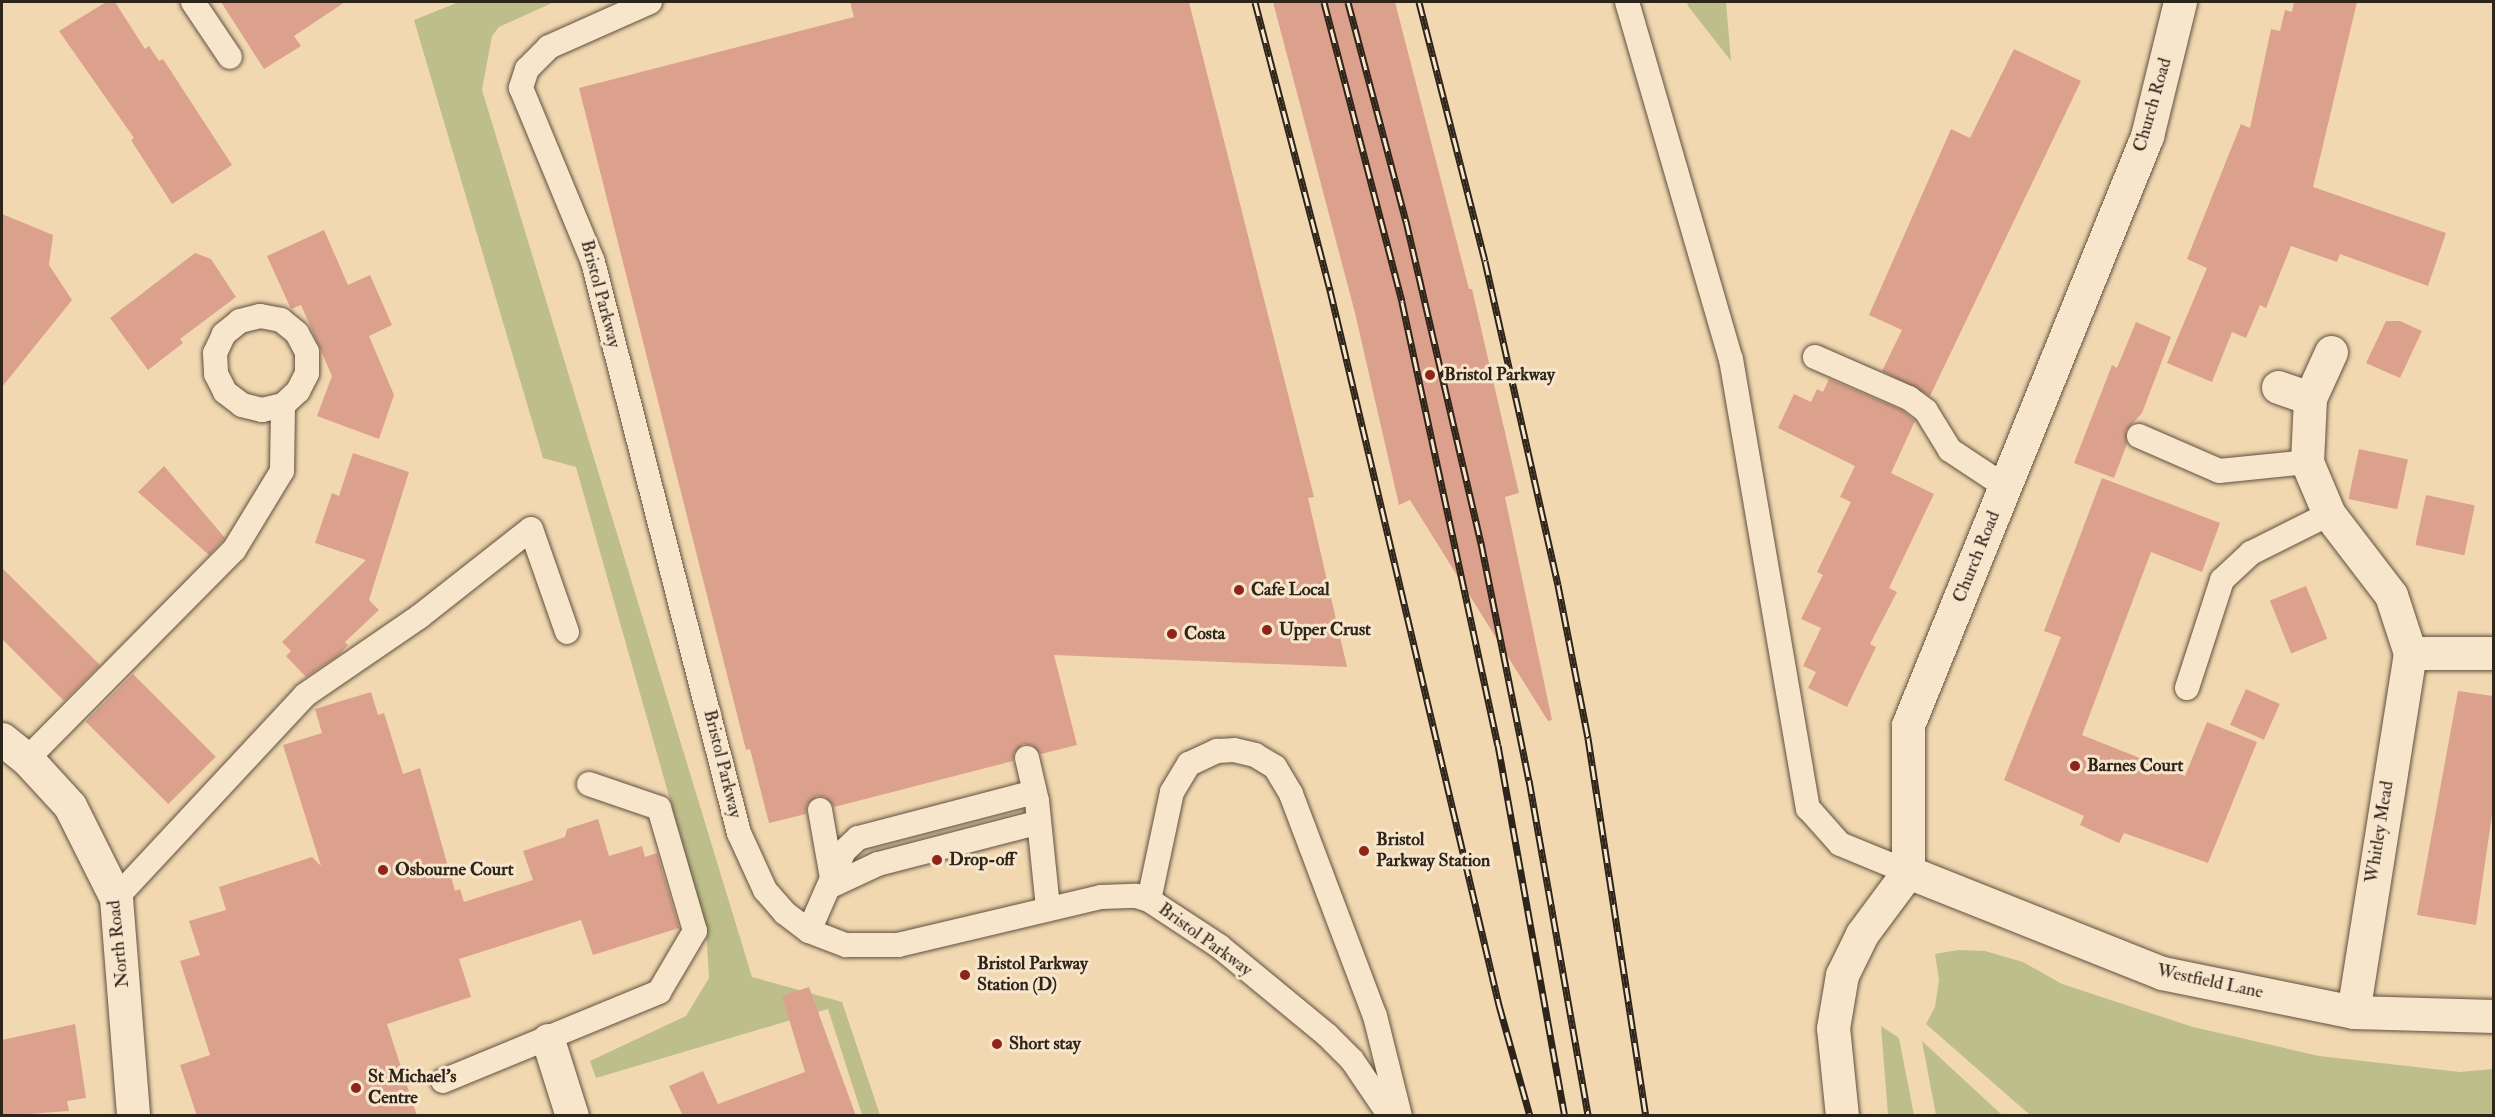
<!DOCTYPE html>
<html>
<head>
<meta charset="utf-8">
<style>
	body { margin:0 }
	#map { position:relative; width:2495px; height:1117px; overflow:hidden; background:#f2d8b0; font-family:"IM FELL Double Pica",serif }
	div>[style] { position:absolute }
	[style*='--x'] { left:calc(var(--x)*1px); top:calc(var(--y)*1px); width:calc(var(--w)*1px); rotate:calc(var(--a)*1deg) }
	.green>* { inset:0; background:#bdbe8a }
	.building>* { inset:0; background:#dca18d; transform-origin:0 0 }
	.roads { filter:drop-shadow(0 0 2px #5e5140) drop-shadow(0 0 2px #5e5140) }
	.service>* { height:24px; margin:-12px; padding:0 12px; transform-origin:12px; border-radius:12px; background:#f7e6cc }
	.minor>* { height:33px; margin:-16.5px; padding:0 16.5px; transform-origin:16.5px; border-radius:16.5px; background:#f7e6cc }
	.rail>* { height:7px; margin-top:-3.5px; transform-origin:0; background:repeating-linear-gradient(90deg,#f7e6cc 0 14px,#2d241a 0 28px); box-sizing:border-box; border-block:2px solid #2d241a }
	.dots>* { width:16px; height:16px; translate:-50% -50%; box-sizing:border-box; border:3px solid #f7e6cc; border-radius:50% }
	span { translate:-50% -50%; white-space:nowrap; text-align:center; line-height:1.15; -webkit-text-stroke:6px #f7e6cc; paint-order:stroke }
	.street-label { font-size:18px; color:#2d241a }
	.poi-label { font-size:18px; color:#2d241a; font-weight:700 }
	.left { translate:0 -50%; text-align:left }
	.frame { position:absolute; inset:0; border:3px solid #2d241a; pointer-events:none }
</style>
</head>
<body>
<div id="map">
	<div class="green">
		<div style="clip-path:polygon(459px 2px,554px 2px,499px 27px,492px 36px,482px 90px,752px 977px,842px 1002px,880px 1115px,862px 1115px,828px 1009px,596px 1078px,590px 1061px,686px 1016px,709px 978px,706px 927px,576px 467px,543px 458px,414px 20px)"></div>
		<div style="clip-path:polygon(1687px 2px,1726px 2px,1731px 61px,1688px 6px)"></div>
		<div style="clip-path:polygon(1958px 950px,1985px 951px,2023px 962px,2062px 984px,2193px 1027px,2319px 1056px,2460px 1072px,2493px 1069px,2493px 1115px,2030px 1115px,1926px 1024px,1935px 1007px,1939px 980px,1935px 954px)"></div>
		<div style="clip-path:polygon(1881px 1026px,1899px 1038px,1914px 1115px,1888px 1115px)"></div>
		<div style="clip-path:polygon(1922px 1041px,2002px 1115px,1936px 1115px)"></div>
	</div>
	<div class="building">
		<div style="clip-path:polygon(106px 2px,115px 2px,145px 49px,149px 46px,159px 61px,163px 59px,232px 165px,172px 204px,131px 140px,134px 138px,59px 31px)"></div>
		<div style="clip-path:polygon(221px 2px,345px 2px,294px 36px,301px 46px,264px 69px)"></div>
		<div style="clip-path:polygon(850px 2px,1189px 2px,1314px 497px,1308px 498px,1347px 667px,1054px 655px,1077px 745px,1041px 754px,1032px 745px,1023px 744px,1014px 753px,1013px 761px,834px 807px,825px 797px,817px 796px,807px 805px,806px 814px,769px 823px,750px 749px,746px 750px,579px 88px,854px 17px)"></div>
		<div style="clip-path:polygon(1273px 2px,1395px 2px,1469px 289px,1472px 289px,1519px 493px,1505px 497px,1552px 720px,1548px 721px,1410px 500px,1399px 505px,1355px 313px)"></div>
		<div style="clip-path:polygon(2294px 2px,2357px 2px,2313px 187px,2446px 233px,2428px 286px,2340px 254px,2337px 262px,2291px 246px,2266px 308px,2260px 305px,2246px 338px,2232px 332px,2212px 382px,2167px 363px,2207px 268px,2187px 259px,2241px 124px,2250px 128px,2271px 29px,2280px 31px,2285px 10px,2292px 12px)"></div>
		<div style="clip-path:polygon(2014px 49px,2081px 81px,1930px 396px,1882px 371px,1902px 330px,1869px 315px,1951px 129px,1970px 138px)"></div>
		<div style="clip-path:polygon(2px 214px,53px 235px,49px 265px,72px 300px,2px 387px)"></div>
		<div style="clip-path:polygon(324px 230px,348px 285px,370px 275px,392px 325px,369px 336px,394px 395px,379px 439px,317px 416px,332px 376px,301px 305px,291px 309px,267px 256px)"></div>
		<div style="clip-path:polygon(195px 253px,211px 259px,236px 297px,180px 339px,183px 343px,148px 370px,110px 318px)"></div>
		<div style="clip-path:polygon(2386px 321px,2400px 321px,2422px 331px,2400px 378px,2366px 363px)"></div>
		<div style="clip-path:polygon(2136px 322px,2171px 337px,2142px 413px,2126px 431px,2127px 444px,2114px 478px,2074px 463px,2112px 365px,2117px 368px)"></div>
		<div style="clip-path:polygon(1829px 379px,1902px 410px,1915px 421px,1891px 473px,1934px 494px,1889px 588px,1897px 592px,1870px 644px,1876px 647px,1847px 707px,1808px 688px,1816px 672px,1803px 666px,1821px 628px,1801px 619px,1823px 575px,1817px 572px,1851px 502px,1840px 497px,1855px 466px,1778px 428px,1794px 394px,1811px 402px,1817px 389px,1823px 392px)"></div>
		<div style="left:2359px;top:449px;width:50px;height:51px;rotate:12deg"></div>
		<div style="clip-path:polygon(353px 453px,409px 472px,369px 600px,379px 610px,345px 642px,348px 645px,339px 655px,306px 677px,286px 656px,291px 651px,282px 642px,366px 560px,315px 543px,332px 493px,339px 496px)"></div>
		<div style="clip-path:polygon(164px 466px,225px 538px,209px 555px,138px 492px)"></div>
		<div style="clip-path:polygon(2102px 478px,2220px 523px,2202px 572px,2151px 552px,2082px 735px,2185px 776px,2207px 722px,2257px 742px,2208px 863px,2124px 833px,2119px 843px,2080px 825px,2084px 816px,2004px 780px,2061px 637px,2044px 631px)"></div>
		<div style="left:2426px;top:495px;width:50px;height:51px;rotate:12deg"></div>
		<div style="clip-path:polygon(2px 568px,100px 665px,64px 701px,2px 639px)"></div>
		<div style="left:2306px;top:586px;width:57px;height:39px;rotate:68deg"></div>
		<div style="left:133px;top:674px;width:117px;height:67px;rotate:45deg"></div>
		<div style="left:2246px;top:689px;width:37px;height:39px;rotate:24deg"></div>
		<div style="clip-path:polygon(2458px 691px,2493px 696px,2493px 808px,2476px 925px,2417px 915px)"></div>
		<div style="clip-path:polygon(371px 692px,378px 715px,384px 713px,403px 774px,420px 768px,455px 891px,460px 889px,464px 902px,533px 880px,523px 851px,565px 837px,567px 829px,598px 819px,609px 856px,642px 846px,645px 857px,657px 853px,679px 928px,593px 955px,581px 920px,459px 959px,471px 997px,387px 1024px,417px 1116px,197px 1116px,180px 1065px,210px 1055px,180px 961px,200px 955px,189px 921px,226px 910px,219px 887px,312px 857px,321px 866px,283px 745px,322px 733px,315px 709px)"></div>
		<div style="clip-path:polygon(809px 987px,856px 1116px,683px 1116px,669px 1086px,703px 1071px,718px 1104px,805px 1072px,782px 996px)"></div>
		<div style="clip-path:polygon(75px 1024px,86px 1098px,67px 1101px,69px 1111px,2px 1116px,2px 1040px)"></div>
	</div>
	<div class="roads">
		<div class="service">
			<div style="--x:193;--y:2;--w:66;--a:56.1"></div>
			<div style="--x:650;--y:2;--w:111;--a:156"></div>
			<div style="--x:549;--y:47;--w:31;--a:135"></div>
			<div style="--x:527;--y:69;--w:20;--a:108"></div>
			<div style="--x:521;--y:88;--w:188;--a:67.5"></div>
			<div style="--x:593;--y:262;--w:589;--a:75.66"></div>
			<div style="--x:739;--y:833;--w:63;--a:65.5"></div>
			<div style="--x:765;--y:890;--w:30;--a:49"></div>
			<div style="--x:785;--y:913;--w:30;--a:37"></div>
			<div style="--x:809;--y:931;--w:40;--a:21"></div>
			<div style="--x:846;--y:945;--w:52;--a:0"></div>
			<div style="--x:898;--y:945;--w:209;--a:-13.3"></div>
			<div style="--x:1101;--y:897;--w:35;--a:-2"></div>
			<div style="--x:1136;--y:896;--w:14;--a:17"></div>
			<div style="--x:1149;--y:900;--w:84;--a:33.3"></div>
			<div style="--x:1219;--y:946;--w:140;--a:39.5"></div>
			<div style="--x:1327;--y:1035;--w:35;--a:45"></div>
			<div style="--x:1352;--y:1060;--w:68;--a:55.8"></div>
			<div style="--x:1627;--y:2;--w:372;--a:73.8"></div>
			<div style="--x:1731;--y:359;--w:456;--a:80.3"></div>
			<div style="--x:1808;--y:808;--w:48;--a:48.4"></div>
			<div style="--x:1840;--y:844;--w:74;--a:22.4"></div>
			<div style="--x:1815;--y:357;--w:103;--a:23.6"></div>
			<div style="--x:1909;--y:398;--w:21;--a:37"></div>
			<div style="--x:1926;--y:411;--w:46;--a:58.4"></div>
			<div style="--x:1950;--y:450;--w:67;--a:33.5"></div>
			<div style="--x:2139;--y:436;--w:87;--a:23.6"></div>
			<div style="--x:2219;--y:471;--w:88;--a:-5.8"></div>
			<div style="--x:2187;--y:688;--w:114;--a:-72"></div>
			<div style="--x:2222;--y:580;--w:40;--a:-43"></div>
			<div style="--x:2251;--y:553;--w:87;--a:-26.6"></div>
			<div style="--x:1027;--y:758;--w:44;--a:76.9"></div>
			<div style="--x:1037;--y:801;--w:108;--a:84.1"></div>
			<div style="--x:27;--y:759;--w:294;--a:-45.3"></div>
			<div style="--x:234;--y:550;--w:92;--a:-58.7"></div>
			<div style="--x:282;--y:471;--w:66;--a:-89.1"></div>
			<div style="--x:283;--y:405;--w:21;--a:-43"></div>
			<div style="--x:298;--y:391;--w:20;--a:-63"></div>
			<div style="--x:307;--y:373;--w:21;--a:-90"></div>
			<div style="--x:307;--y:352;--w:21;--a:-118"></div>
			<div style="--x:297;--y:333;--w:21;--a:-141"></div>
			<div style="--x:281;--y:320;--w:21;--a:-169"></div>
			<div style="--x:260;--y:316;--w:21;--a:166"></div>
			<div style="--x:240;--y:321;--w:21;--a:141"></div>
			<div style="--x:224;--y:334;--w:21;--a:115"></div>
			<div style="--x:215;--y:353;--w:21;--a:87"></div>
			<div style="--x:216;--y:374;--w:20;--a:63"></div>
			<div style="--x:225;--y:392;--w:21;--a:37"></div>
			<div style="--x:242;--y:405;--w:21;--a:14"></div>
			<div style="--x:262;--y:410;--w:22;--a:-13"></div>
			<div style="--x:820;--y:810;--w:69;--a:80"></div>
			<div style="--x:831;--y:886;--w:52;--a:-25.1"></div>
			<div style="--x:878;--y:864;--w:163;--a:-14.5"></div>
			<div style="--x:116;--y:898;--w:277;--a:-47"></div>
			<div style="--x:305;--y:695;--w:138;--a:-34.4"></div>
			<div style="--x:419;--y:617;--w:142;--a:-38.2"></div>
			<div style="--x:531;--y:529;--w:109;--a:70.7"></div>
			<div style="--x:1149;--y:900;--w:110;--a:-78"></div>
			<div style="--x:1172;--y:792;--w:33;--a:-59"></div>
			<div style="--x:1189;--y:764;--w:31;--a:-25"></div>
			<div style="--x:1217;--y:751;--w:17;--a:-3"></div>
			<div style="--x:1234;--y:750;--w:22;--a:13"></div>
			<div style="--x:1255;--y:755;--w:23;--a:31"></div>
			<div style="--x:1275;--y:767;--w:31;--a:59"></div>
			<div style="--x:1291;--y:794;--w:237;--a:69.3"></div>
			<div style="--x:1375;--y:1016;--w:103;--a:76"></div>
			<div style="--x:809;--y:931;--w:87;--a:-66.4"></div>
			<div style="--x:844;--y:851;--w:19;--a:-43"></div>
			<div style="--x:858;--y:838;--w:182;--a:-14.6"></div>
			<div style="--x:443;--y:1081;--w:234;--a:-22.4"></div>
			<div style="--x:659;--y:992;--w:71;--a:-59.5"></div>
			<div style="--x:695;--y:931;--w:128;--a:-106.3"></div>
			<div style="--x:659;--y:808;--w:74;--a:-161.1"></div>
		</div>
		<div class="minor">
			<div style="--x:2331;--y:352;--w:51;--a:114.5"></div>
			<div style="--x:2310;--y:398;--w:64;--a:92.7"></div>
			<div style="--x:2307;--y:462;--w:56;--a:67.1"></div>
			<div style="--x:2329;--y:514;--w:102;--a:52.6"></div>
			<div style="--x:2391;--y:595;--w:61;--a:71.9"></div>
			<div style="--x:2410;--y:653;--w:363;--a:99"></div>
			<div style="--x:2278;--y:387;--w:34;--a:19"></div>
			<div style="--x:2410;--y:653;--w:84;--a:0"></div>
			<div style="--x:2;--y:739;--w:32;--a:39"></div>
			<div style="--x:27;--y:759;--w:64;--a:47.5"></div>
			<div style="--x:70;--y:806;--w:103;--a:63.4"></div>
			<div style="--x:116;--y:898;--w:219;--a:85.5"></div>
			<div style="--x:1908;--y:872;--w:273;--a:21.7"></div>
			<div style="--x:2162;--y:973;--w:195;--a:11.5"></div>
			<div style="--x:2353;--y:1012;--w:141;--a:1.6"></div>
			<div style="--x:548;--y:1040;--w:80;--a:72.5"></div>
			<div style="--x:1842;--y:1116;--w:88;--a:-95.8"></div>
			<div style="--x:1833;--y:1028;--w:54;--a:-80.4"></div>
			<div style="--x:1842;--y:975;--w:46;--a:-64"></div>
			<div style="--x:1862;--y:934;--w:77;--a:-53.4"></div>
			<div style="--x:1908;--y:872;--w:147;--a:-90"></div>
			<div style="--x:1908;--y:725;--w:636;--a:-67.91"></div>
			<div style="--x:2147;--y:136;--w:138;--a:-76.2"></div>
		</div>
	</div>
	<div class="rail">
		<div style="--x:1255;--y:2;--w:298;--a:75.4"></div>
		<div style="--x:1330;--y:290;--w:735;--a:76.7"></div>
		<div style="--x:1499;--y:1005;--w:115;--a:74.4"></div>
		<div style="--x:1324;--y:2;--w:310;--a:75.4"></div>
		<div style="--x:1402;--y:302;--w:453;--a:77.8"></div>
		<div style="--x:1498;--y:745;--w:377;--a:79.8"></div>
		<div style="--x:1348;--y:2;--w:227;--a:75.2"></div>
		<div style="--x:1406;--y:221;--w:331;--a:76.9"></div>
		<div style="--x:1481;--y:543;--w:242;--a:78.6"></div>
		<div style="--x:1529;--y:780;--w:341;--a:80"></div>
		<div style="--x:1419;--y:2;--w:267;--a:75.7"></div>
		<div style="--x:1485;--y:261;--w:332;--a:77.3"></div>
		<div style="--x:1558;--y:585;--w:156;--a:78.9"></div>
		<div style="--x:1588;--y:738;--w:382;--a:81.3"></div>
	</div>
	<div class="dots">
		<div style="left:1430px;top:375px;background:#8f2418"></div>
		<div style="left:1239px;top:590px;background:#8f2418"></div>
		<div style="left:1267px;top:630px;background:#8f2418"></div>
		<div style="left:1172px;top:634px;background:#8f2418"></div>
		<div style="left:2075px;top:766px;background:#8f2418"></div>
		<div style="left:1364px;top:851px;background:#8f2418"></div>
		<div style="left:937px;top:860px;background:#8f2418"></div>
		<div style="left:383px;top:870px;background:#8f2418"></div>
		<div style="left:965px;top:975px;background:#8f2418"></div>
		<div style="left:997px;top:1044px;background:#8f2418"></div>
		<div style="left:356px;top:1088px;background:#8f2418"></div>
	</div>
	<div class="street-label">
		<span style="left:2153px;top:105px;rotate:-74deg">Church Road</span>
		<span style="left:600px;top:294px;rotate:75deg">Bristol Parkway</span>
		<span style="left:1977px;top:557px;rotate:-68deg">Church Road</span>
		<span style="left:722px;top:764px;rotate:76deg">Bristol Parkway</span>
		<span style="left:2380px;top:832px;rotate:-81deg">Whitley Mead</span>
		<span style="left:1205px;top:940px;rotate:36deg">Bristol Parkway</span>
		<span style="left:119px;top:944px;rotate:-96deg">North Road</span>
		<span style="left:2210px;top:982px;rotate:12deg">Westfield Lane</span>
	</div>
	<div class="poi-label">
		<span class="left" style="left:1444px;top:375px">Bristol Parkway</span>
		<span class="left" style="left:1251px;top:590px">Cafe Local</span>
		<span class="left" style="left:1279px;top:630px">Upper Crust</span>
		<span class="left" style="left:1184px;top:634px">Costa</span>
		<span class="left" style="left:2087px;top:766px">Barnes Court</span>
		<span class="left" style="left:1376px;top:851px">Bristol<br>Parkway Station</span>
		<span class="left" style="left:949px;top:860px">Drop-off</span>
		<span class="left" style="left:395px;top:870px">Osbourne Court</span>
		<span class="left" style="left:977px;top:975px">Bristol Parkway<br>Station (D)</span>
		<span class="left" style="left:1009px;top:1044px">Short stay</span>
		<span class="left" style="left:368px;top:1088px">St Michael's<br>Centre</span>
	</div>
	<div class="frame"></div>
</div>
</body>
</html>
